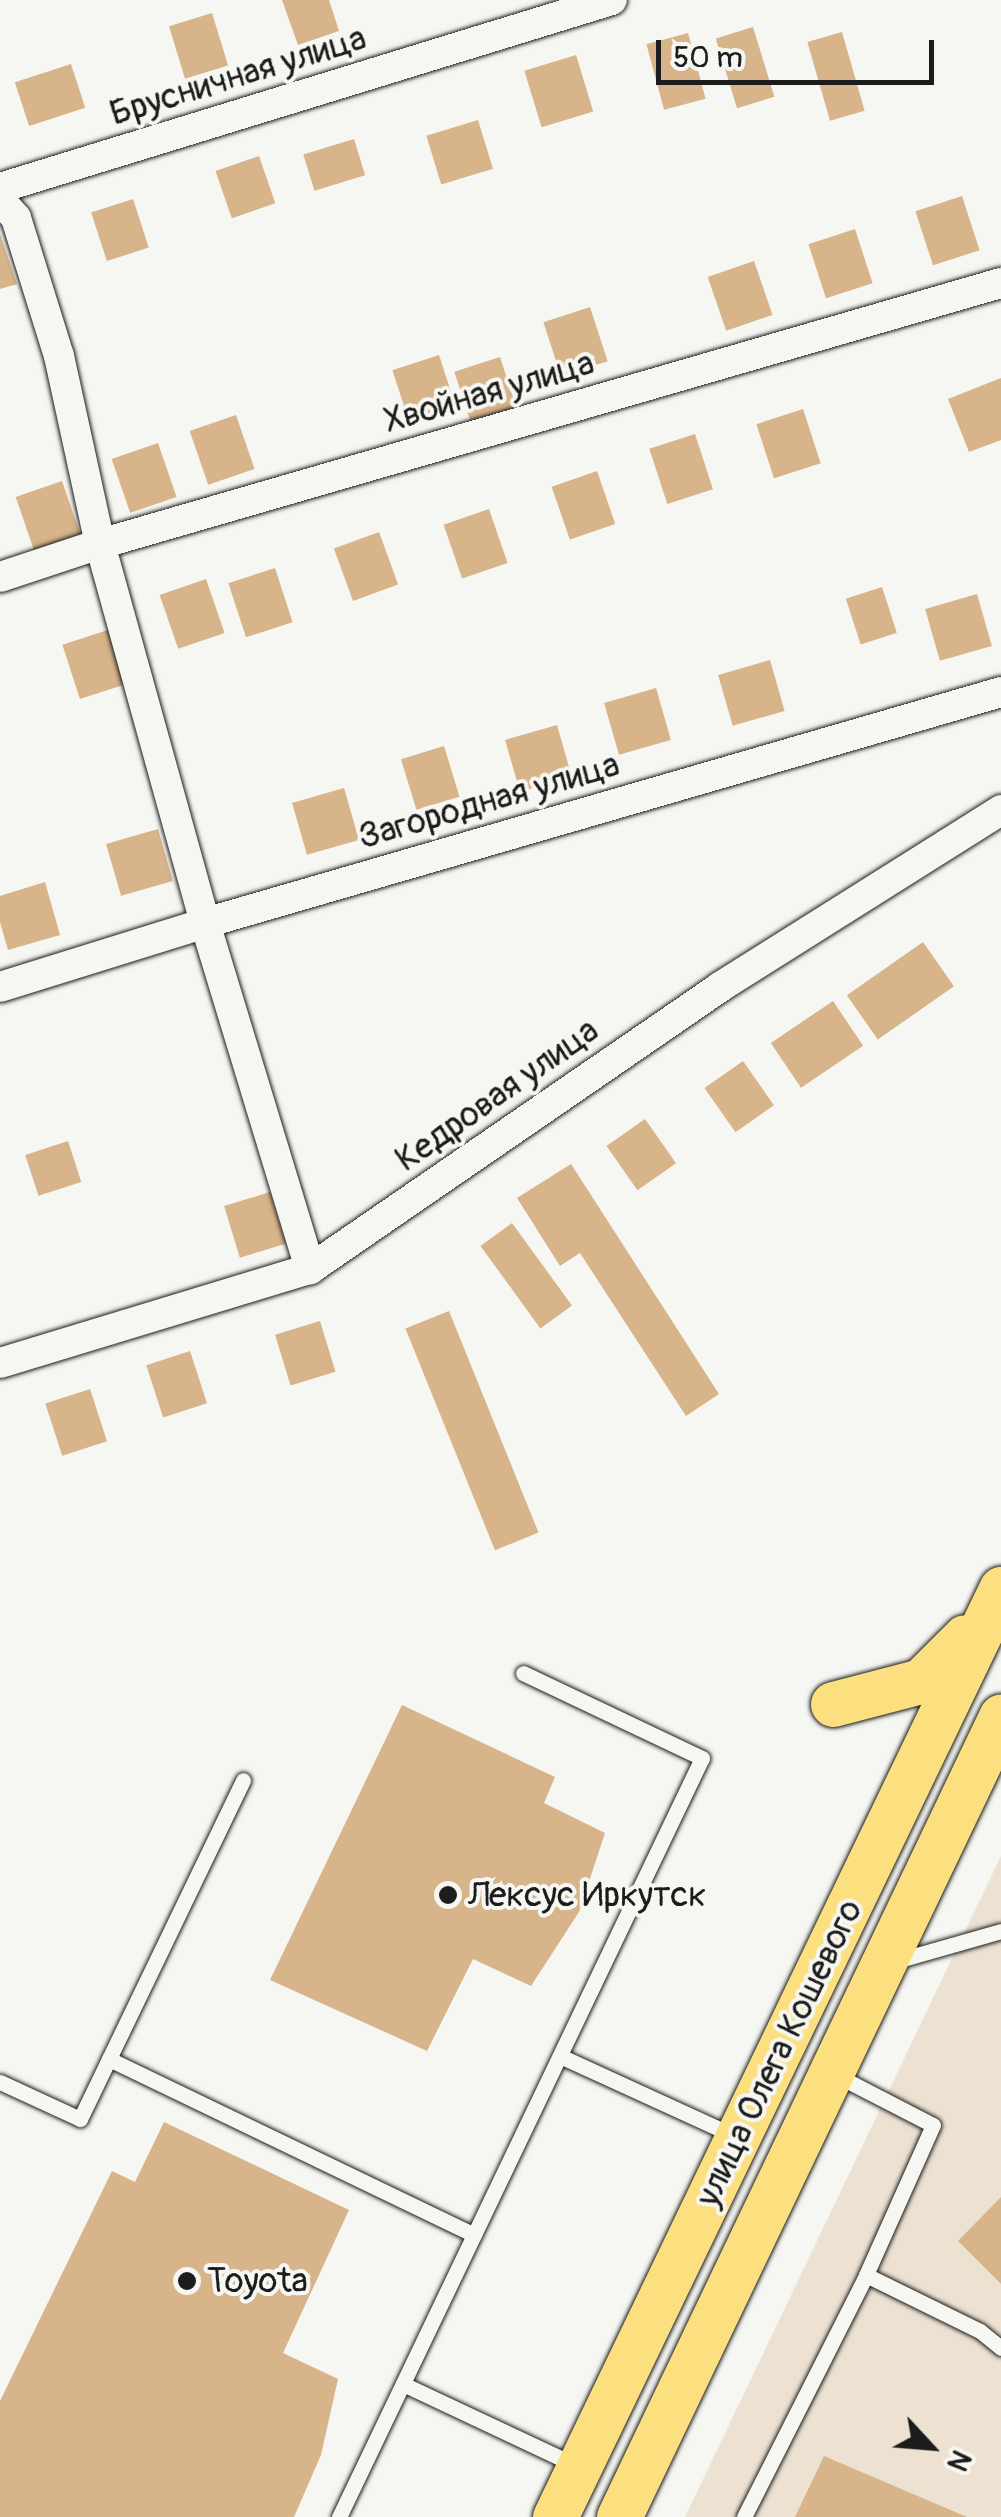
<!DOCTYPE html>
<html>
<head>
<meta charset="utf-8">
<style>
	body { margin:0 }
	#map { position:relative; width:1001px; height:2517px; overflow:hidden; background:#f6f6f2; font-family:Pangolin,sans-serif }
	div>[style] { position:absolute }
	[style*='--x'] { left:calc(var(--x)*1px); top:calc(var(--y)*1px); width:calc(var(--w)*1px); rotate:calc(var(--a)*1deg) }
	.built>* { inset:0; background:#ede2d2 }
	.building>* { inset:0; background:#d7b489; transform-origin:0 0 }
	.roads { filter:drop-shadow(0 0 2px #1c1c1c) drop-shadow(0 0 2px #1c1c1c) }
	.lane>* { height:15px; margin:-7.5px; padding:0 7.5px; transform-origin:7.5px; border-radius:7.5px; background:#f6f6f2 }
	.street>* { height:30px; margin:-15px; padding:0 15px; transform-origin:15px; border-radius:15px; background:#f6f6f2 }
	.primary>* { height:45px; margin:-22.5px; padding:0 22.5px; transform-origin:22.5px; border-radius:22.5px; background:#fce080 }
	.dots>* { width:28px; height:28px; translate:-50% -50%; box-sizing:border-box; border:5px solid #f6f6f2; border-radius:50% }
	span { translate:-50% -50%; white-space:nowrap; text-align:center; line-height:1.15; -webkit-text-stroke:8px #f6f6f2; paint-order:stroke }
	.street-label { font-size:35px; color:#1c1c1c }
	.poi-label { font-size:35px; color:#1c1c1c }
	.left { translate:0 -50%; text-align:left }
	.north { position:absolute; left:881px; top:2397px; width:100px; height:100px; -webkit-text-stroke:8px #f6f6f2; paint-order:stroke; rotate:116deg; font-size:28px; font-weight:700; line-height:40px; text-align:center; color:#1c1c1c }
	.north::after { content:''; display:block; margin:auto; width:35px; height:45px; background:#1c1c1c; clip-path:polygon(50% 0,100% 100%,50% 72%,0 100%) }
	.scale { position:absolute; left:656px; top:40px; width:278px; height:45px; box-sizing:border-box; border:5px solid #1c1c1c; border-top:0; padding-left:12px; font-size:30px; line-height:35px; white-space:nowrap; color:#1c1c1c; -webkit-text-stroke:8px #f6f6f2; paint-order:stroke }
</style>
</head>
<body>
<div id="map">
	<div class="built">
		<div style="clip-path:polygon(1001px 1856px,1001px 2517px,685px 2517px)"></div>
	</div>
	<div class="building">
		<div style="clip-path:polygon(282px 0,329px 0,339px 31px,298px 45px)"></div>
		<div style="left:212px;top:13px;width:55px;height:45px;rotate:73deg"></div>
		<div style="left:753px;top:27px;width:73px;height:39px;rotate:73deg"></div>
		<div style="left:842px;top:32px;width:82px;height:36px;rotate:74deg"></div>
		<div style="left:688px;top:33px;width:68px;height:43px;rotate:75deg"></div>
		<div style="left:576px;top:55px;width:59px;height:54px;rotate:73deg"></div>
		<div style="left:71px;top:64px;width:46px;height:59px;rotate:72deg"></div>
		<div style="left:478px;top:120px;width:51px;height:54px;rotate:73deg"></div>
		<div style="left:354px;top:139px;width:38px;height:53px;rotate:73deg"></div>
		<div style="left:259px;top:156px;width:50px;height:46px;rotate:71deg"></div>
		<div style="left:962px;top:196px;width:57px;height:49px;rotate:72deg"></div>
		<div style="left:133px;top:199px;width:51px;height:44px;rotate:72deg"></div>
		<div style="left:855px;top:229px;width:57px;height:49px;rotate:72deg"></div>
		<div style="clip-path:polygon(0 234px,17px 284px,0 289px)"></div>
		<div style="left:754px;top:261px;width:57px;height:49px;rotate:71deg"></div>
		<div style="left:590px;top:307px;width:57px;height:49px;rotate:72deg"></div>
		<div style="left:439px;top:355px;width:57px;height:49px;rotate:72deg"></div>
		<div style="left:500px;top:357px;width:57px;height:48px;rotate:72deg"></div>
		<div style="clip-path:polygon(1001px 378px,1001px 440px,969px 452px,948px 399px)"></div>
		<div style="left:803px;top:409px;width:57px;height:49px;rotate:72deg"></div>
		<div style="left:236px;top:415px;width:57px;height:49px;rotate:71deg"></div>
		<div style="left:695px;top:434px;width:58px;height:48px;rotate:72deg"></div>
		<div style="left:158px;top:443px;width:57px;height:49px;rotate:71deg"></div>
		<div style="left:597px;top:471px;width:56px;height:48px;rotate:71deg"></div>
		<div style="left:62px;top:481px;width:57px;height:49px;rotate:71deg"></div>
		<div style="left:489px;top:509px;width:57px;height:48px;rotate:71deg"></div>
		<div style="left:379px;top:532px;width:56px;height:48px;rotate:70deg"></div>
		<div style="left:275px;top:568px;width:57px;height:49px;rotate:72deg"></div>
		<div style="left:206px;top:579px;width:57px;height:49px;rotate:71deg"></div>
		<div style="left:882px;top:587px;width:48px;height:38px;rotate:72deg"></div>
		<div style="left:977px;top:594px;width:54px;height:54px;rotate:74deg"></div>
		<div style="left:108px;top:630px;width:57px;height:48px;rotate:72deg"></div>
		<div style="left:770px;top:660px;width:53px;height:54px;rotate:74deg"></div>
		<div style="left:656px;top:688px;width:54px;height:54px;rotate:74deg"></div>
		<div style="left:557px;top:725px;width:54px;height:54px;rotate:74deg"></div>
		<div style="left:444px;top:746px;width:53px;height:45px;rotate:73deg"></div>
		<div style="left:344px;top:788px;width:54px;height:54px;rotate:74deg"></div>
		<div style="left:158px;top:829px;width:54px;height:54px;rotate:74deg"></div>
		<div style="clip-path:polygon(45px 882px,60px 935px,8px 950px,0 922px,0 896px)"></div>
		<div style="left:923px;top:942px;width:54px;height:93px;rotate:55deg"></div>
		<div style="left:833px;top:1001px;width:54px;height:75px;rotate:56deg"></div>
		<div style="left:743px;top:1061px;width:54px;height:47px;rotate:55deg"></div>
		<div style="left:645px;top:1119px;width:54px;height:47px;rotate:55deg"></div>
		<div style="left:68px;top:1141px;width:43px;height:45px;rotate:72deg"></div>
		<div style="clip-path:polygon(571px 1164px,719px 1394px,686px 1416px,580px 1253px,560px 1266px,517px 1198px)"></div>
		<div style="left:270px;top:1192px;width:54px;height:48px;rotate:73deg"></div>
		<div style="left:512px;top:1223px;width:102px;height:39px;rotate:54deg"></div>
		<div style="left:449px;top:1311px;width:239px;height:47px;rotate:68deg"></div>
		<div style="left:320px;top:1321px;width:53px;height:47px;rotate:73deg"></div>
		<div style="left:190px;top:1351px;width:55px;height:46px;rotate:72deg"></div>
		<div style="left:90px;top:1389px;width:55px;height:47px;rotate:72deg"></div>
		<div style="clip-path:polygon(402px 1705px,555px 1777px,544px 1803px,605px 1833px,579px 1912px,531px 1986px,473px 1959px,427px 2051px,270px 1980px)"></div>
		<div style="clip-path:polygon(164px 2122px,349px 2210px,283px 2353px,338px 2379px,321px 2455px,294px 2517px,0 2517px,0 2401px,112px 2171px,135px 2182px)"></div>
		<div style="clip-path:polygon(1001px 2197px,1001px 2284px,958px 2241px)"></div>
		<div style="clip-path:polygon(824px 2456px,967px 2517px,795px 2517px)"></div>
	</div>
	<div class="roads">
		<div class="lane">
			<div style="--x:896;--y:1961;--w:109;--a:-15.9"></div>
			<div style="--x:560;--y:2056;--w:192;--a:24.6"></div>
			<div style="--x:109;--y:2059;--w:405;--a:25.7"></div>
			<div style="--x:834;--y:2074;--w:111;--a:27.3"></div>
			<div style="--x:933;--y:2125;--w:164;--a:114.1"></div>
			<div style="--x:866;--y:2275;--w:127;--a:26.2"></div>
			<div style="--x:980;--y:2331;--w:27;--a:39"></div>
			<div style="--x:0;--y:2082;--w:88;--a:24.8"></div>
			<div style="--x:80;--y:2119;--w:376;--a:-64.3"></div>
			<div style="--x:403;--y:2384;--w:190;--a:25.2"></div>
			<div style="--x:339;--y:2517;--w:841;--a:-64.44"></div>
			<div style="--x:702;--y:1758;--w:198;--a:-154.6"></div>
			<div style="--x:744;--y:2517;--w:271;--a:-63.2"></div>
		</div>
		<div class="street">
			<div style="--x:0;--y:188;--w:640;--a:-17.08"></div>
			<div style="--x:0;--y:200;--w:24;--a:48"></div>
			<div style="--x:16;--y:218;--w:145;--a:72.7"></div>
			<div style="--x:59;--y:356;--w:192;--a:77.7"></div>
			<div style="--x:100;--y:544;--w:393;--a:74.5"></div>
			<div style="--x:205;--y:923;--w:362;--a:73.1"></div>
			<div style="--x:0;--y:577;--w:105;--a:-18.3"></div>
			<div style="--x:100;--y:544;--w:938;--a:-16.16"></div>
			<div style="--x:0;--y:987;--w:215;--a:-17.3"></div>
			<div style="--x:205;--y:923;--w:829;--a:-16.18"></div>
			<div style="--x:0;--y:1363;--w:324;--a:-16.9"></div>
			<div style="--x:310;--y:1269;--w:498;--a:-34.5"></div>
			<div style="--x:720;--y:987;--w:332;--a:-32.2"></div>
		</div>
		<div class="primary">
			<div style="--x:833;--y:1704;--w:91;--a:-14.6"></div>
			<div style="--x:921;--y:1681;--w:62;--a:-45"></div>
			<div style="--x:555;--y:2517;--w:1030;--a:-64.33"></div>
			<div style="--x:619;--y:2517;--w:887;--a:-64.48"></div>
		</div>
	</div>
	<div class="dots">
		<div style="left:448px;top:1895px;background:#1c1c1c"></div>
		<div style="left:187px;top:2281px;background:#1c1c1c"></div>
	</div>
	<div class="street-label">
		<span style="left:238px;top:76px;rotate:-17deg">Брусничная улица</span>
		<span style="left:489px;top:392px;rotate:-16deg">Хвойная улица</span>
		<span style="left:489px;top:801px;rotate:-16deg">Загородная улица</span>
		<span style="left:497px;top:1095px;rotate:-35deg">Кедровая улица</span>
		<span style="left:779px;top:2053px;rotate:-64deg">улица Олега Кошевого</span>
	</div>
	<div class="poi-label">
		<span class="left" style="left:468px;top:1895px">Лексус Иркутск</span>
		<span class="left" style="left:207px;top:2281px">Toyota</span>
	</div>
	<div class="north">N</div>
	<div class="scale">50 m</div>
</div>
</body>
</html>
